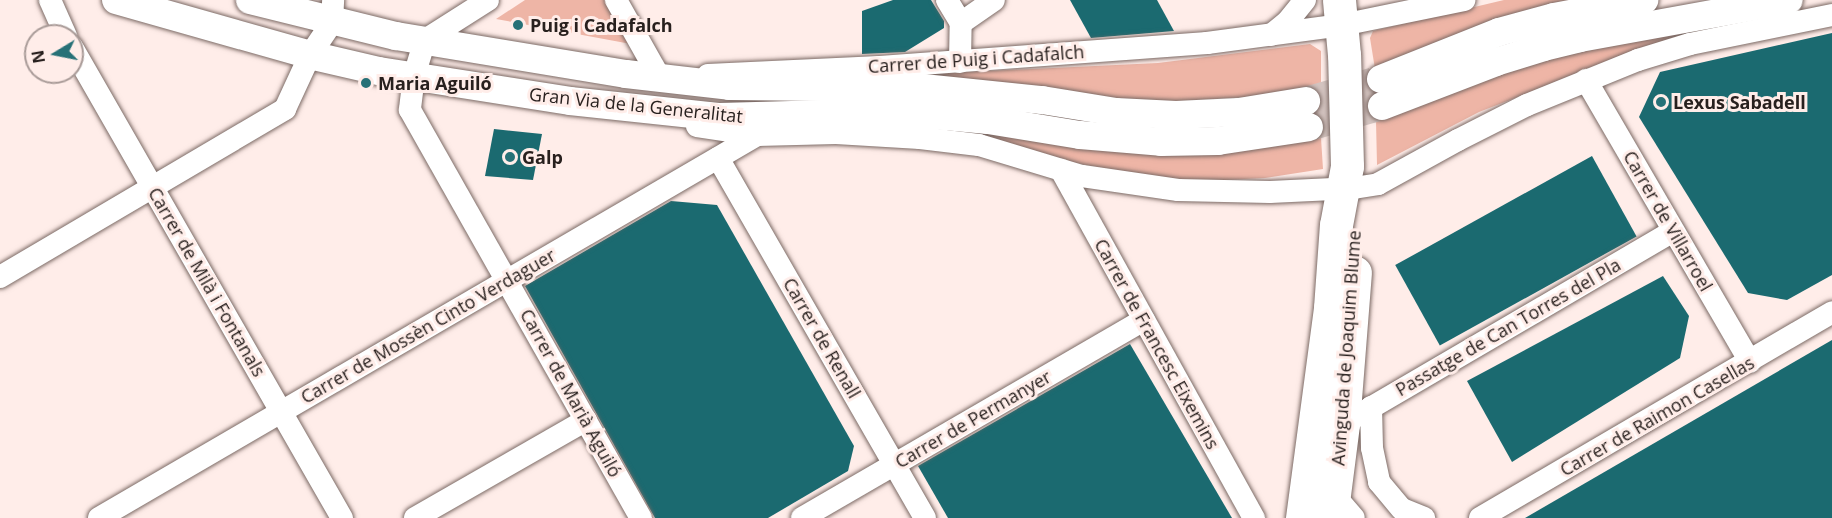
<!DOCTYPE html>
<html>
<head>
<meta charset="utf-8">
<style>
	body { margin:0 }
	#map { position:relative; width:1832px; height:518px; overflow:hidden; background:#ffede9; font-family:"Open Sans",sans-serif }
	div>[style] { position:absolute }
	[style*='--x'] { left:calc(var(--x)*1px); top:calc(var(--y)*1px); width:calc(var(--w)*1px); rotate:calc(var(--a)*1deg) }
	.green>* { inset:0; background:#eeb5a6 }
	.building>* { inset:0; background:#1b6a70; transform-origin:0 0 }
	.tertiary-tunnel>* { height:28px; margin-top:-14px; transform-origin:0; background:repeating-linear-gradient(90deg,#d4c4c0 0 28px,transparent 0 42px) }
	.roads { filter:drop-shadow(0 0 2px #7c6a65) drop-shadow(0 0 2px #7c6a65) }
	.minor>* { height:22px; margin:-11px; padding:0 11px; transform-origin:11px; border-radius:11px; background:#fff }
	.tertiary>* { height:28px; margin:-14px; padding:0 14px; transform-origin:14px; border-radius:14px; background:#fff }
	.secondary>* { height:33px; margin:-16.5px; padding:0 16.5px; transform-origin:16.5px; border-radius:16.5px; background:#fff }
	.dots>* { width:16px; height:16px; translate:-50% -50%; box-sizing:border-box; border:3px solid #ffede9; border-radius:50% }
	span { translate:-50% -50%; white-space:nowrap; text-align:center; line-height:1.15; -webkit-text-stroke:6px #ffede9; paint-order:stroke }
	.poi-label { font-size:18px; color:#28201e; font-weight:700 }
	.left { translate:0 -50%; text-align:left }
	.street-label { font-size:18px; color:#28201e }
	.north { position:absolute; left:24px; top:24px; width:60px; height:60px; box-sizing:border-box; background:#ffede9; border:2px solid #a99b98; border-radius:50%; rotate:260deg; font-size:16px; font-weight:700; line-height:24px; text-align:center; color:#28201e }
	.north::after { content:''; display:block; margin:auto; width:21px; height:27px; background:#277177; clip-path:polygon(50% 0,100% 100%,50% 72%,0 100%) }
</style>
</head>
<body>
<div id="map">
	<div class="green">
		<div style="clip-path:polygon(525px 0,607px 0,631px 44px,496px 19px)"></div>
		<div style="clip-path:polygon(1504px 0,1590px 0,1375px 69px,1370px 38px,1373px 31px)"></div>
		<div style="clip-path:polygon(1744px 20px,1589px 69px,1479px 112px,1377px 165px,1376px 121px,1428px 99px,1536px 61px)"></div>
		<div style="clip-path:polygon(1310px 44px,1321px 51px,1321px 85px,1263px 96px,1147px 103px,880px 76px,1158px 63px)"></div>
		<div style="clip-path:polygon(971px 128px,1264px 147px,1321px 138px,1323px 169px,1265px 178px,1204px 181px,1149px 177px,1055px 159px,956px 134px)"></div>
	</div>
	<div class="building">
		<div style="clip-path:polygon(893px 0,931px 0,944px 21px,944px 28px,905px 52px,862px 54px,862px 11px)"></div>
		<div style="clip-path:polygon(1070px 0,1157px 0,1174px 31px,1091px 38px)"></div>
		<div style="clip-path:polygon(1832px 33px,1832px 275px,1787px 300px,1748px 293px,1639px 117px,1660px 72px)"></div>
		<div style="clip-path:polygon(494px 129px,542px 134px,533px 180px,485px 176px)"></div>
		<div style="left:1592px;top:156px;width:92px;height:225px;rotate:61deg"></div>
		<div style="clip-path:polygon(671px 201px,717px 205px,854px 446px,848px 471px,768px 518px,655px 518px,525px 286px)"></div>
		<div style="clip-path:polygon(1663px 276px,1689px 316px,1680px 358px,1512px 462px,1467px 381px)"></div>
		<div style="clip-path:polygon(1832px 340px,1832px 518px,1525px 518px)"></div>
		<div style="clip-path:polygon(1130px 344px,1232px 518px,948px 518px,918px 466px)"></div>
	</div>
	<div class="tertiary-tunnel">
		<div style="--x:1306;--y:101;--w:78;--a:-16.3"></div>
		<div style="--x:1309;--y:127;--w:76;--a:-16"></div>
	</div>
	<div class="roads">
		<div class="minor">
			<div style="--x:50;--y:0;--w:39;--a:66"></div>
			<div style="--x:488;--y:0;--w:75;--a:147.6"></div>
			<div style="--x:425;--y:40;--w:38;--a:107"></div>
			<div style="--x:414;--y:76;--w:34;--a:97"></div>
			<div style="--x:410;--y:110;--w:469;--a:60.5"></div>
			<div style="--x:616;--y:0;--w:90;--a:60.6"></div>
			<div style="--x:947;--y:0;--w:27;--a:59"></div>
			<div style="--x:1271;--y:35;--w:22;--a:-39"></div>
			<div style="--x:1288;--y:21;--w:27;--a:-51"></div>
			<div style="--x:72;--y:47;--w:543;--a:60.18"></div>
			<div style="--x:960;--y:62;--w:39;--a:-89"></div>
			<div style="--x:961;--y:23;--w:40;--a:-34.9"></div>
			<div style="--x:708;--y:75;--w:172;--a:-2.7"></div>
			<div style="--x:880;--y:67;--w:328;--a:-4.2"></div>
			<div style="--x:1207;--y:43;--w:136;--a:-7.6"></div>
			<div style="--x:1342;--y:25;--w:125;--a:-11.6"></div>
			<div style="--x:1586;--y:80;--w:326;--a:59.8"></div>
			<div style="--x:697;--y:126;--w:61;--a:8.5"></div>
			<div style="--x:757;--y:135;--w:79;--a:-1.5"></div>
			<div style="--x:836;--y:133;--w:84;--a:3.4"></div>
			<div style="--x:920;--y:138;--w:59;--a:6.8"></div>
			<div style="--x:979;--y:145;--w:108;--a:16.8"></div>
			<div style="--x:1082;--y:176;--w:97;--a:8.3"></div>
			<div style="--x:1178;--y:190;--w:92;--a:1.2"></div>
			<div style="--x:1270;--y:192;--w:84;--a:-2.7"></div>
			<div style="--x:1354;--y:188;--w:24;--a:-9"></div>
			<div style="--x:1378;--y:184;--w:91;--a:-28.8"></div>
			<div style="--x:1458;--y:140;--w:77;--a:-26.9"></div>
			<div style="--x:1527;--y:105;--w:120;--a:-22.1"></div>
			<div style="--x:1638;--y:60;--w:54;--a:-17.1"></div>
			<div style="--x:1690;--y:44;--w:145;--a:-11.5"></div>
			<div style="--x:718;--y:158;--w:415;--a:60.1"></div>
			<div style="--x:1061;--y:170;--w:398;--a:61"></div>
			<div style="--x:0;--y:277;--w:331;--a:-30.5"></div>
			<div style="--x:285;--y:109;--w:60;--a:-65.2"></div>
			<div style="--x:310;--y:55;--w:40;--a:-56"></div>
			<div style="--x:332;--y:22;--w:22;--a:-87"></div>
			<div style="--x:1371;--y:407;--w:41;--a:88.6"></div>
			<div style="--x:1372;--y:448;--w:35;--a:78"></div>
			<div style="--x:1379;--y:482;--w:35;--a:50"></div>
			<div style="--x:1402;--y:509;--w:24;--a:22"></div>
			<div style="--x:1343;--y:424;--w:382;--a:-30.3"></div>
			<div style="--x:1332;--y:488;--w:7;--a:74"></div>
			<div style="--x:1334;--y:495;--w:30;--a:49"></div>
			<div style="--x:99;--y:518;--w:761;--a:-30.2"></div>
			<div style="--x:415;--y:518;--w:197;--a:-29.8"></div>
			<div style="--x:802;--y:518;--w:395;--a:-30.1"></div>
			<div style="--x:1480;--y:518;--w:408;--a:-30.3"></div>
		</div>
		<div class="tertiary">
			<div style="--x:116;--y:0;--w:206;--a:15.8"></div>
			<div style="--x:314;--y:56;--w:67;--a:13"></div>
			<div style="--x:379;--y:71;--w:193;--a:8.9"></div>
			<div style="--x:570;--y:101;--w:151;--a:6.1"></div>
			<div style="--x:720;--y:117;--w:147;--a:-1.6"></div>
			<div style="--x:867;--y:113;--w:78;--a:2.2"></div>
			<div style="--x:945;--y:116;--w:43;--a:5.3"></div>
			<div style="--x:988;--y:120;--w:93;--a:9.3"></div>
			<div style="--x:1080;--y:135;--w:81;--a:4.9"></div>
			<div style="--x:1161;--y:142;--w:57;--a:-1"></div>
			<div style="--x:1218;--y:141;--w:92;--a:-8.7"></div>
			<div style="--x:250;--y:0;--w:150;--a:13.9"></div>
			<div style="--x:396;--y:36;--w:233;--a:9.4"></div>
			<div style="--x:626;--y:74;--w:104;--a:6.6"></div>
			<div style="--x:729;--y:86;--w:194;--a:0.6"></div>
			<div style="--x:923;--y:88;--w:120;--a:5.8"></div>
			<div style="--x:1042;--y:100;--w:75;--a:9.2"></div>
			<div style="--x:1116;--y:112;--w:60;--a:2.9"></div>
			<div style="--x:1176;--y:115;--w:63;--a:-2.7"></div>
			<div style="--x:1239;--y:112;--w:68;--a:-9.3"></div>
			<div style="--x:1381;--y:79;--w:127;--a:-21.7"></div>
			<div style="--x:1499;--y:32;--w:57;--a:-15.3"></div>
			<div style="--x:1554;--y:17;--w:92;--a:-10.7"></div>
			<div style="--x:1382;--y:106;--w:122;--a:-21.1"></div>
			<div style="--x:1496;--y:62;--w:50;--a:-17.4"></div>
			<div style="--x:1544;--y:47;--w:37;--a:-14"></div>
			<div style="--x:1580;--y:38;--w:212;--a:-10.3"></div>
		</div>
		<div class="secondary">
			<div style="--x:1302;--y:518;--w:212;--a:-82.4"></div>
			<div style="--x:1330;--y:308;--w:83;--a:-85.9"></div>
			<div style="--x:1336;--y:225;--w:60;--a:-79.4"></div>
			<div style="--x:1347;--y:166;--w:111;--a:-91.5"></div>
			<div style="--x:1344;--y:55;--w:55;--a:-95.2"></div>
			<div style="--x:1331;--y:518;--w:95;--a:-82.7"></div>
			<div style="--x:1343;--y:424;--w:152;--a:-85.5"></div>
		</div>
	</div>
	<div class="dots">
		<div style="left:518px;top:25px;background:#277177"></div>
		<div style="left:366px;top:83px;background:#277177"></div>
		<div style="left:1661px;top:102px;background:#277177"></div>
		<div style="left:510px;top:157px;background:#277177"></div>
	</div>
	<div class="poi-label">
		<span class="left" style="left:530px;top:25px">Puig i Cadafalch</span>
		<span class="left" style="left:378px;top:83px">Maria Aguiló</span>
		<span class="left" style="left:1673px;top:102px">Lexus Sabadell</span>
		<span class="left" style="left:522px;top:157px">Galp</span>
	</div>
	<div class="street-label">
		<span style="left:976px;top:59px;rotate:-4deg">Carrer de Puig i Cadafalch</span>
		<span style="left:636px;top:105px;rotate:6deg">Gran Via de la Generalitat</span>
		<span style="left:1668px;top:221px;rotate:60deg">Carrer de Villarroel</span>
		<span style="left:207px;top:282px;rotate:60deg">Carrer de Milà i Fontanals</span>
		<span style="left:428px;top:326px;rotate:-30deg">Carrer de Mossèn Cinto Verdaguer</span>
		<span style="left:1508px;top:327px;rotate:-30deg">Passatge de Can Torres del Pla</span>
		<span style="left:822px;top:338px;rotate:60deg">Carrer de Renall</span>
		<span style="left:1157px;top:344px;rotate:61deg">Carrer de Francesc Eixemins</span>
		<span style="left:1346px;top:348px;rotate:-86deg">Avinguda de Joaquim Blume</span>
		<span style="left:571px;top:393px;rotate:61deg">Carrer de Marià Aguiló</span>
		<span style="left:1657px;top:416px;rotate:-30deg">Carrer de Raimon Casellas</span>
		<span style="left:973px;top:419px;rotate:-30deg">Carrer de Permanyer</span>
	</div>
	<div class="north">N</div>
</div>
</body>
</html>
